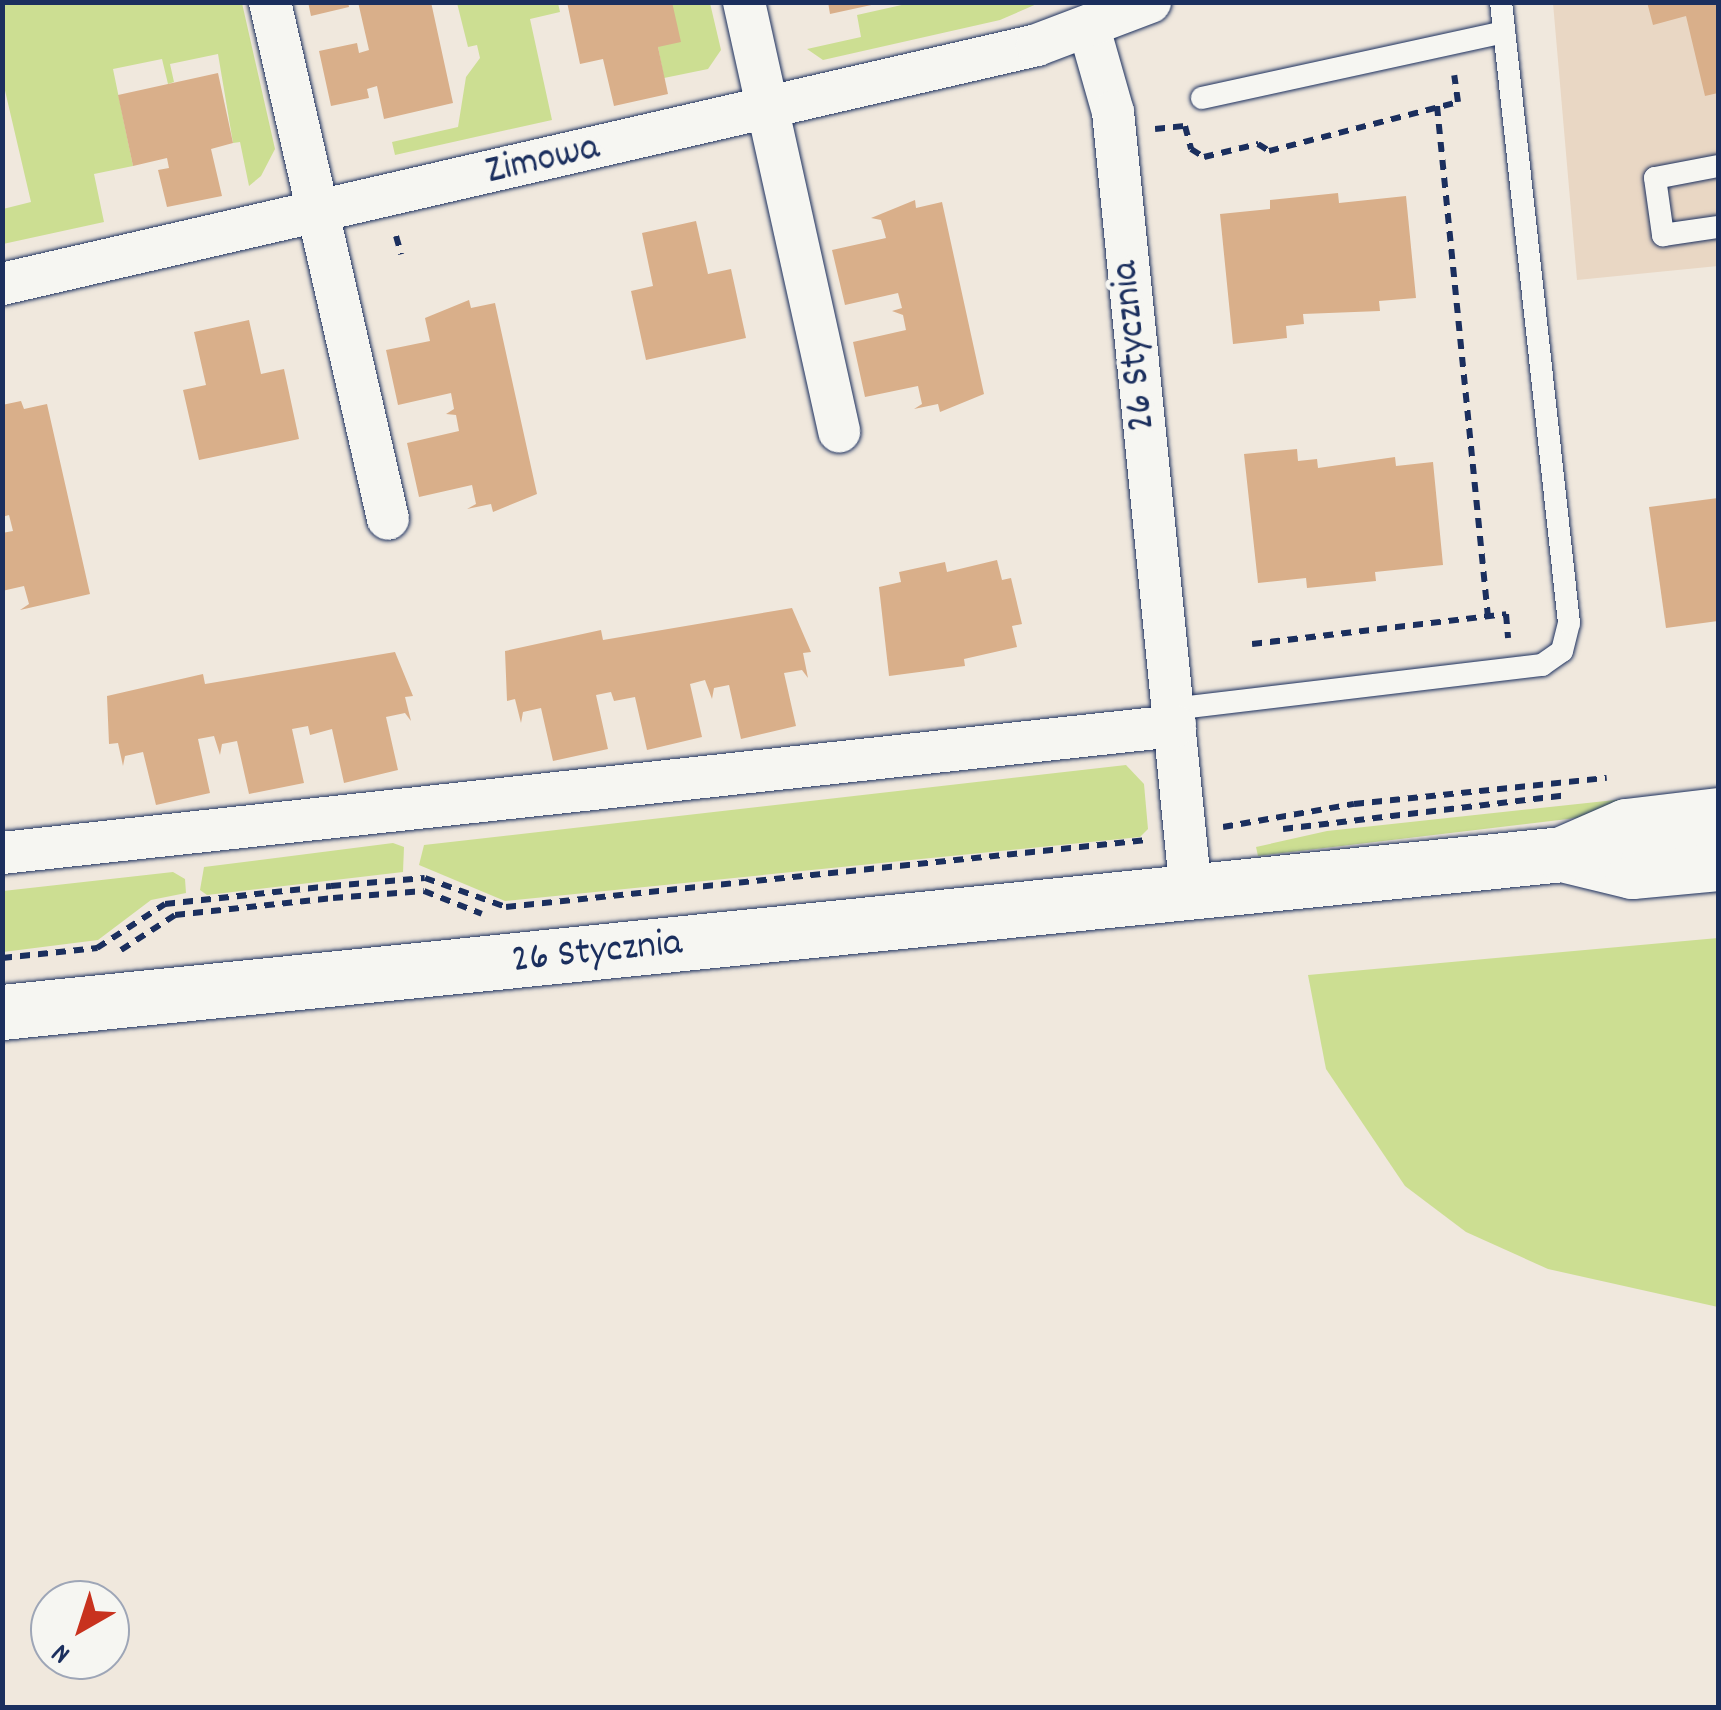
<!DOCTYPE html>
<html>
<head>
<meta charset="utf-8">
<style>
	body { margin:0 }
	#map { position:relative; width:1721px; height:1710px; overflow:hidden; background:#f0e8dd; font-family:Dekko,sans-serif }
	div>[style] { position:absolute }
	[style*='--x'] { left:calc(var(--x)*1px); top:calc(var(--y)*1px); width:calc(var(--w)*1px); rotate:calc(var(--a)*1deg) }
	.built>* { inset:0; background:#e9d7c4 }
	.green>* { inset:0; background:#ccde92 }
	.building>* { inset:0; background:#d9af8a }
	.path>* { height:6px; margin-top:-3px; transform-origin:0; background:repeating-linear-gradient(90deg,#1b2f5e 0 10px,transparent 0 18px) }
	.roads { filter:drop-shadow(0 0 2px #1b2f5e) drop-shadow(0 0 2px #1b2f5e) }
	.service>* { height:22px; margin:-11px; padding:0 11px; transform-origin:11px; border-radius:11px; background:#f6f6f2 }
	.minor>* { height:42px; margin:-21px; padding:0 21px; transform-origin:21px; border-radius:21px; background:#f6f6f2 }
	.tertiary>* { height:55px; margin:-27.5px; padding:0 27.5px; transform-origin:27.5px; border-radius:27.5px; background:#f6f6f2 }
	span { translate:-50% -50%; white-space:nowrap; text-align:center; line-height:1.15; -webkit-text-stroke:9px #f6f6f2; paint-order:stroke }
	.street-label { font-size:40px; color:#1b2f5e }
	.frame { position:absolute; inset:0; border:5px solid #1b2f5e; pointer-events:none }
	.north { position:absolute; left:30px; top:1580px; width:100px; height:100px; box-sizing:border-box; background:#f6f6f2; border:2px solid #9ea6b7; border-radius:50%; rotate:219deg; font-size:28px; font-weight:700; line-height:40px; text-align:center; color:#1b2f5e }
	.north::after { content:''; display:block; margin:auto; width:35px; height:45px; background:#c8321e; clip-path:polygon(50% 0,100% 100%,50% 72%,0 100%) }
</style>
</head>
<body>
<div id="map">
	<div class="built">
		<div style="clip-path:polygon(1553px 3px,1718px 3px,1718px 266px,1577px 280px)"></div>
	</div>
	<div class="green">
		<div style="clip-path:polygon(915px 2px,996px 3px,1039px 3px,1000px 20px,823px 60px,807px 49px,861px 37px,857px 15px)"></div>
		<div style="clip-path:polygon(2px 3px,242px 3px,275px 149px,261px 176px,249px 186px,240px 142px,233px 143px,218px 54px,170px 64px,174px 82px,168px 84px,162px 59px,113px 69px,133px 166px,94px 174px,104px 222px,3px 244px,3px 209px,31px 202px,3px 82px)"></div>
		<div style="clip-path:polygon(457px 3px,558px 3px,560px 12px,530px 19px,552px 120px,395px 155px,392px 142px,458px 127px,466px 77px,480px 58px,477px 45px,468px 47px)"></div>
		<div style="clip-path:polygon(672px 3px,710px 3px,721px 50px,708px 69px,664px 78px,658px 47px)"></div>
		<div style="clip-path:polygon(1126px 765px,1144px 784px,1148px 829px,1140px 837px,505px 901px,419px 865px,424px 845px)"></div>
		<div style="clip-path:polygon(1718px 789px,1718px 801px,1258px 856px,1256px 847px,1327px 831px)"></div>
		<div style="clip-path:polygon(393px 843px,404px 847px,403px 872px,207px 895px,200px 890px,204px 867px)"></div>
		<div style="clip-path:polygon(173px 872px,185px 879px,186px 893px,151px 900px,98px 940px,3px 952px,3px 891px)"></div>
		<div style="clip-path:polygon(1718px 938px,1718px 1307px,1548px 1269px,1466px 1232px,1405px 1186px,1326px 1069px,1308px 975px)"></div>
	</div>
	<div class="building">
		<div style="clip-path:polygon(308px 2px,348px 2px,349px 7px,311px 16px)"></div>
		<div style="clip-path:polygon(358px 2px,431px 2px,453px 103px,384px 119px,377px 86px,367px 89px,369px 98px,331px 106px,319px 51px,357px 43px,359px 53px,369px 50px)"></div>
		<div style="clip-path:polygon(567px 2px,672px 2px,681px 42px,658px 47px,668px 94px,614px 106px,603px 59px,580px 64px)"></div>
		<div style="clip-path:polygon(828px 2px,876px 2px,876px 4px,830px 14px)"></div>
		<div style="clip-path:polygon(1647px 2px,1718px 2px,1718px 93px,1705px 96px,1686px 16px,1653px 25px)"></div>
		<div style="clip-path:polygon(218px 73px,233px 143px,211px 149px,222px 196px,167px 207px,158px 170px,169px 168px,167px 158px,133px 166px,118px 95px)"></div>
		<div style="clip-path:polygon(1338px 193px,1339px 203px,1406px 196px,1416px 298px,1379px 301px,1380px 311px,1303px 314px,1304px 324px,1286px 326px,1287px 338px,1233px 344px,1220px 214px,1270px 209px,1270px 200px)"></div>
		<div style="clip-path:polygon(915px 200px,916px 208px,942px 202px,984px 394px,940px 412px,938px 404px,914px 409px,922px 404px,918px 386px,865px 397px,853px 342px,906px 330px,903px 315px,892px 311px,902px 308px,898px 293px,845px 305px,832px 250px,886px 238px,881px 220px,871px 218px)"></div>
		<div style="clip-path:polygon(696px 221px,708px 274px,731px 269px,746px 338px,646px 360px,631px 291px,653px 286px,642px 233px)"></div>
		<div style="clip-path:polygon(469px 300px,471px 308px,495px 303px,537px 494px,493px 512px,491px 504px,467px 509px,476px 504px,472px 485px,419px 497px,407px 443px,459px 431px,456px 415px,446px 414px,454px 409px,451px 393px,398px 405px,386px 350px,430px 341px,425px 318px)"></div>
		<div style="clip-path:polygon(249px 320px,261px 374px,284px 369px,299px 439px,199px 460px,183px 390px,206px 385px,194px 332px)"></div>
		<div style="clip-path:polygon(21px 401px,24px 409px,47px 404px,90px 594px,20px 610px,29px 604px,24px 586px,2px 591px,2px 533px,13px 531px,9px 515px,2px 517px,2px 405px)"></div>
		<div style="clip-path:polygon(1297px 449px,1298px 461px,1317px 459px,1318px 468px,1395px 457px,1396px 466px,1433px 462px,1443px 565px,1375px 572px,1376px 581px,1307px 588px,1306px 578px,1258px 583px,1244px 454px)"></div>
		<div style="clip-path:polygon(1718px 498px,1718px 621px,1666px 628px,1649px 507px)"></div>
		<div style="clip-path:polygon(997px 560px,1002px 580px,1011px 578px,1022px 624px,1012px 626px,1017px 647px,964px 659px,965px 666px,889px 676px,879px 587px,901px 582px,899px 572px,945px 562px,947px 572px)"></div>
		<div style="clip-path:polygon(792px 608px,811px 652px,803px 653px,808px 678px,802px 670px,784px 673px,796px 726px,741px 739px,729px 685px,714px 688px,712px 699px,705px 680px,690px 684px,702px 737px,647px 750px,635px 697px,614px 701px,611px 692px,596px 695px,608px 749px,553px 761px,541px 708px,523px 712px,521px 723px,515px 699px,507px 701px,505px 651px,601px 630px,603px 640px)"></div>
		<div style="clip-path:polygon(395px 652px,413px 696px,405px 697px,411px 721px,405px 713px,386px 717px,398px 770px,344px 783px,332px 729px,310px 735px,308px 726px,292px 729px,304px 783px,249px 794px,237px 741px,222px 744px,220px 755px,214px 736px,198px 739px,210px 793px,156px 805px,143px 752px,125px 756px,123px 766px,118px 743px,109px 744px,107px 696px,203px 674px,205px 684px)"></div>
	</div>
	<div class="path">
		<div style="--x:1437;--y:106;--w:514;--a:84.3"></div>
		<div style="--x:1155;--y:129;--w:30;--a:-6"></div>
		<div style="--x:1185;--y:126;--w:24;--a:75"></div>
		<div style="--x:1191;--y:149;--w:15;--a:32"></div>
		<div style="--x:1204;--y:157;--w:56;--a:-13.5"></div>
		<div style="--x:1258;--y:144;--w:13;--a:32"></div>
		<div style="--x:1269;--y:151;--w:195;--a:-14.5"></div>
		<div style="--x:1458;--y:102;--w:27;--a:-98"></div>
		<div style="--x:396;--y:236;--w:19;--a:74"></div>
		<div style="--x:1252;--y:644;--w:256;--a:-6.7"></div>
		<div style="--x:1506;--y:614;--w:24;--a:85"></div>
		<div style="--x:1223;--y:827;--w:133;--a:-10"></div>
		<div style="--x:1354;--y:804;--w:254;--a:-5.9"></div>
		<div style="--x:1283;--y:829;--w:287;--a:-6.8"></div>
		<div style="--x:121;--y:950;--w:64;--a:-32.9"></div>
		<div style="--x:175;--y:915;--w:159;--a:-6.1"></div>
		<div style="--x:333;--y:898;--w:91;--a:-4.4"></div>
		<div style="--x:424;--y:891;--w:62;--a:21.6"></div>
		<div style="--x:2;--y:958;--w:96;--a:-6"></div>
		<div style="--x:97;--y:948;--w:81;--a:-32.9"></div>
		<div style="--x:165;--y:904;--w:167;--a:-6.2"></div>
		<div style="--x:331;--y:886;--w:94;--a:-4.9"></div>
		<div style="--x:425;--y:878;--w:86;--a:19.7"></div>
		<div style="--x:506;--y:907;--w:644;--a:-5.97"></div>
	</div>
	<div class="roads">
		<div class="service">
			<div style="--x:1202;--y:98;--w:309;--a:-12.3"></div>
			<div style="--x:1718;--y:166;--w:64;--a:169.2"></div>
			<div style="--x:1655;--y:178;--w:58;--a:82"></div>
			<div style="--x:1663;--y:235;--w:56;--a:-8.3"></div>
			<div style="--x:1172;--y:709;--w:373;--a:-6.8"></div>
			<div style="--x:1542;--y:665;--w:24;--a:-35"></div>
			<div style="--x:1562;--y:651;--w:29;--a:-76"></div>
			<div style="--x:1569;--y:623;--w:625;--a:-96.25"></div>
		</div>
		<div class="minor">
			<div style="--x:270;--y:2;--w:530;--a:77.14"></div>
			<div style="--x:744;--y:2;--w:440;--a:77.5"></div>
			<div style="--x:1089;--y:28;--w:87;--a:74.1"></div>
			<div style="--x:1113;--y:112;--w:785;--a:84.3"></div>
			<div style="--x:2;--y:284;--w:1062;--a:-13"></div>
			<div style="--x:1037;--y:45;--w:121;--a:-20.8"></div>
			<div style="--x:2;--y:853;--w:1180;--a:-6.18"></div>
		</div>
		<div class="tertiary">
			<div style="--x:1562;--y:854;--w:72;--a:13.7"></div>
			<div style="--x:1632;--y:871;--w:86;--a:-5.3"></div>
			<div style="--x:2;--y:1012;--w:1568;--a:-5.78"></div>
			<div style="--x:1562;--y:854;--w:70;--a:-23.6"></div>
			<div style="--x:1626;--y:826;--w:93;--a:-6.8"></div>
		</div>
	</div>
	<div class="street-label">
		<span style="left:543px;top:162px;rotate:-13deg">Zimowa</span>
		<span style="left:1136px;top:346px;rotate:-96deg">26 Stycznia</span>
		<span style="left:597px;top:954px;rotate:-6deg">26 Stycznia</span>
	</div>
	<div class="frame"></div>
	<div class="north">N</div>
</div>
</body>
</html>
